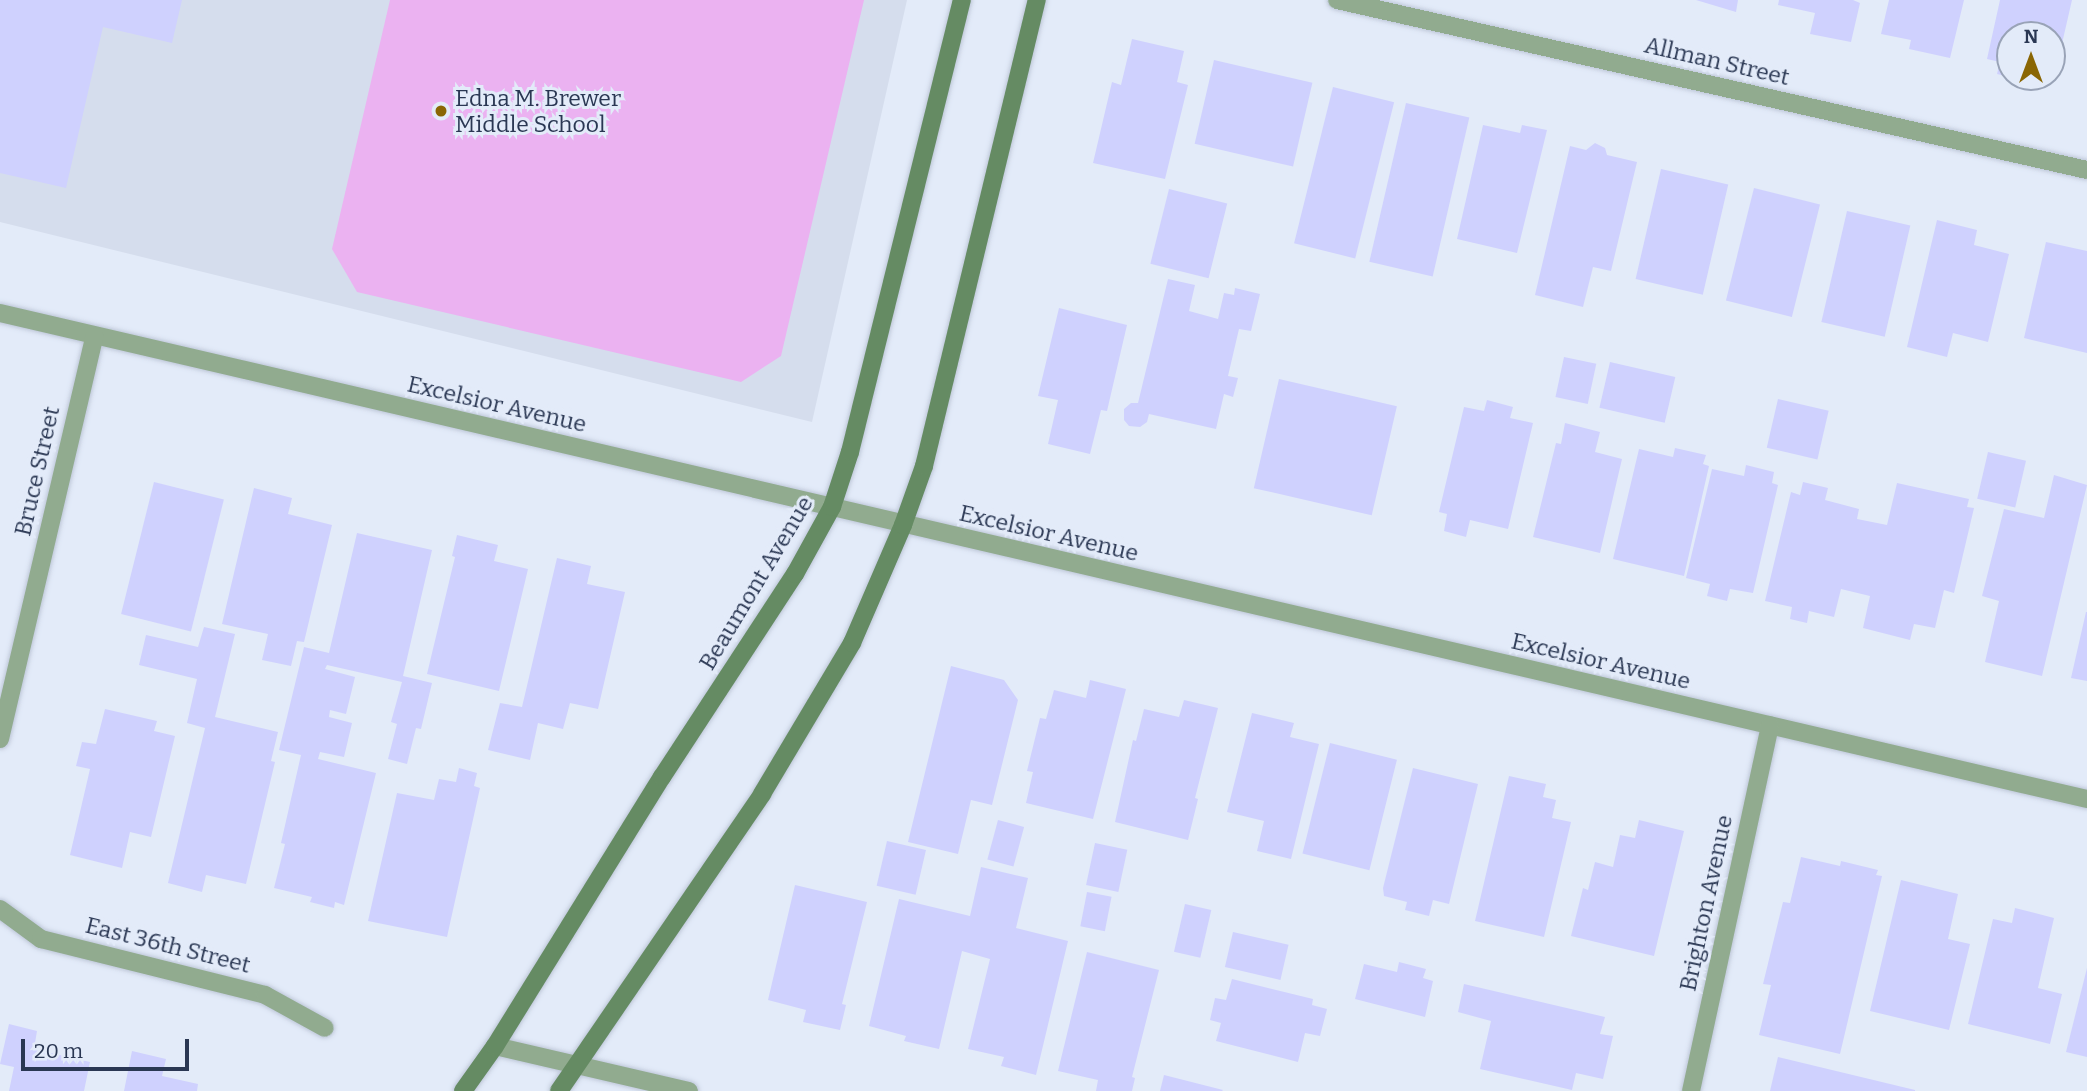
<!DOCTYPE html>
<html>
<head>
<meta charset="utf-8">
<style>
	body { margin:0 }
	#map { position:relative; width:2087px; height:1091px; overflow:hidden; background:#e3ebf9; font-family:Bitter,serif }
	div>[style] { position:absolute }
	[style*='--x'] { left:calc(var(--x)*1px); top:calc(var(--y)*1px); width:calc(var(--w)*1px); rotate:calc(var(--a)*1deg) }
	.built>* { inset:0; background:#d5dded }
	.green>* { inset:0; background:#ebb2f1 }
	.building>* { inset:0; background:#cfd1fe; transform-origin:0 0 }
	.roads { filter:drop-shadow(0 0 2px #bec7d8) drop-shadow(0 0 2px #bec7d8) }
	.minor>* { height:18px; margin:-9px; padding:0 9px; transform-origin:9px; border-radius:9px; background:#91ab8f }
	.secondary>* { height:18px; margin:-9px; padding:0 9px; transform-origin:9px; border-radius:9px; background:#658b63 }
	.dots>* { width:19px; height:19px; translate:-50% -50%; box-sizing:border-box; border:4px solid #e3ebf9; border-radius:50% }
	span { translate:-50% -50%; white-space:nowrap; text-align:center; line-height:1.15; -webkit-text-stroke:6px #e3ebf9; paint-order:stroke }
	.street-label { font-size:23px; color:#2a3753 }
	.poi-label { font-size:23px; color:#2a3753 }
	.left { translate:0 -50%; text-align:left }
	.north { position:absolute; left:1996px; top:21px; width:70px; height:70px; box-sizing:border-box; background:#e3ebf9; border:2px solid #99a3b7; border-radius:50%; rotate:0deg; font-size:19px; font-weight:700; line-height:28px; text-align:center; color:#2a3753 }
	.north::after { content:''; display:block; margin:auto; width:24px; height:32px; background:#8a6604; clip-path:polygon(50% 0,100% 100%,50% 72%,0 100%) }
	.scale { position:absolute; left:21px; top:1039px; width:168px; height:32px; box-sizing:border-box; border:4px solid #2a3753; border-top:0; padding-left:9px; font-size:21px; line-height:24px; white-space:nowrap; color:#2a3753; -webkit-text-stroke:5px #e3ebf9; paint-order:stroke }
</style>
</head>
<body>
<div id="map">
	<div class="built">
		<div style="clip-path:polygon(0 0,907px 0,812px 422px,0 222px)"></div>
	</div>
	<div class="green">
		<div style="clip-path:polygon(390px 0,864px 0,781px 356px,741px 382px,357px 292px,332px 249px)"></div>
	</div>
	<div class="building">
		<div style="clip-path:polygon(0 0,182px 0,172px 43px,103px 27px,66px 188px,0 173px)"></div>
		<div style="clip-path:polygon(1696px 0,1738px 0,1736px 12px)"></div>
		<div style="clip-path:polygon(1779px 0,1853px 0,1860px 3px,1851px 42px,1810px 34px,1815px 13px,1778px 5px)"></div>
		<div style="clip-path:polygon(1889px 0,1964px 0,1950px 58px,1909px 49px,1911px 40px,1881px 34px)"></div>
		<div style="clip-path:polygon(2000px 0,2072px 0,2055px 74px,2052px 73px,2052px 35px,2010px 35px,2010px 77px,1997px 74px,2000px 62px,1987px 59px)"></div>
		<div style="clip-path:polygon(1132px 39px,1184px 51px,1177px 82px,1188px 85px,1165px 179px,1093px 163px,1112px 82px,1121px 85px)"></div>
		<div style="left:1214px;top:60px;width:101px;height:86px;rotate:13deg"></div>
		<div style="left:1333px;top:87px;width:63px;height:161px;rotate:14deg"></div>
		<div style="left:1406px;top:103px;width:65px;height:163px;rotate:13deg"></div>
		<div style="clip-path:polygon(1483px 125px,1520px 133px,1522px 125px,1547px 130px,1517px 253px,1457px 239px)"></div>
		<div style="clip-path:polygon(1595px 143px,1605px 148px,1607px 155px,1637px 162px,1611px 271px,1593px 267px,1583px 307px,1535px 295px,1570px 146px,1586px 150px)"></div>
		<div style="left:1661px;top:169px;width:69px;height:113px;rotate:13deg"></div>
		<div style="left:1754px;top:188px;width:68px;height:116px;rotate:14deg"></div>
		<div style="left:1169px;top:189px;width:60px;height:77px;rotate:14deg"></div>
		<div style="left:1847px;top:211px;width:65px;height:114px;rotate:13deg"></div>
		<div style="clip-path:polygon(1937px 220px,1977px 230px,1974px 245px,2009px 254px,1988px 342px,1953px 333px,1947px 357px,1907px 347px)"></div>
		<div style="clip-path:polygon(2046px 242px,2087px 251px,2087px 353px,2024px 338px)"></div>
		<div style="clip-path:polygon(1168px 279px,1195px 285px,1189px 311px,1218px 319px,1224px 293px,1234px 295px,1235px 288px,1260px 294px,1251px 331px,1239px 329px,1228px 376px,1238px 378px,1233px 397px,1224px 394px,1216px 429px,1149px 414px,1147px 422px,1140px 427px,1129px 426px,1124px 420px,1124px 409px,1131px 403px,1138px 403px)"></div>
		<div style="clip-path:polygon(1059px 308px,1127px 325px,1107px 411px,1101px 410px,1090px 454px,1048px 444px,1058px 400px,1038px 396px)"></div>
		<div style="left:1564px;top:357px;width:33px;height:41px;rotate:12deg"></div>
		<div style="left:1610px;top:362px;width:67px;height:47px;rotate:13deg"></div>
		<div style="left:1279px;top:379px;width:121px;height:112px;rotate:13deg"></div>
		<div style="left:1778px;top:399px;width:52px;height:50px;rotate:13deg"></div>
		<div style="clip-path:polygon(1487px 400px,1513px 407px,1510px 418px,1533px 423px,1508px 529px,1470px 520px,1466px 537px,1444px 531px,1447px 514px,1439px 512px,1464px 407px,1484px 411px)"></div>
		<div style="clip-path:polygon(1565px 423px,1600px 432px,1595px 452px,1622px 459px,1600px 553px,1533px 537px,1556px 443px,1561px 444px)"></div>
		<div style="clip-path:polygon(1675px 448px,1706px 455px,1703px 464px,1709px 466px,1684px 576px,1613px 559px,1639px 449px,1673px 457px)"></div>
		<div style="left:1988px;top:452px;width:39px;height:48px;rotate:13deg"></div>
		<div style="clip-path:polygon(1746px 465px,1774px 472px,1772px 483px,1778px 485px,1753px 593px,1730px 589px,1727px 601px,1707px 596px,1710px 584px,1686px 578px,1712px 469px,1744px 476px)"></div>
		<div style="clip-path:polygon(2054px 475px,2087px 485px,2042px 676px,1985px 662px,1999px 601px,1982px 596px,2004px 509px,2044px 518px)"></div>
		<div style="left:154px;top:482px;width:72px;height:136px;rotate:14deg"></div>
		<div style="clip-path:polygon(1803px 482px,1828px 488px,1825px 500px,1859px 509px,1857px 519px,1887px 525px,1897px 483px,1969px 499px,1967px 507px,1974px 508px,1954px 593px,1944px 590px,1935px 628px,1914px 624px,1910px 640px,1863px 628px,1870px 596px,1841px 589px,1834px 617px,1809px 611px,1807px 623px,1790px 619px,1792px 607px,1765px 601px,1791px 492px,1800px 495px)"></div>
		<div style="clip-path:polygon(254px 488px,292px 498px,288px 514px,332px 525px,304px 642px,297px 641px,291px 666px,262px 660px,268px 634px,222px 624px)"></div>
		<div style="clip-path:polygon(357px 533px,432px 550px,403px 676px,432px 683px,421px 729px,416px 728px,407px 764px,388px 759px,397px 724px,391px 722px,402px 682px,327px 665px,325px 669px,355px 677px,346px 714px,330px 710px,329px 717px,352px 723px,344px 757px,320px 752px,318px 759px,376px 773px,344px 905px,335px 902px,334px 908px,310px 902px,312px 897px,274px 888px,285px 844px,281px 843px,301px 755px,279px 750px,304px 647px,329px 653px)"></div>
		<div style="clip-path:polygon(457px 535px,498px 545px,494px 561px,528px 569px,499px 691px,427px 674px,455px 557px,452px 556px)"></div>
		<div style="clip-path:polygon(557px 558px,591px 566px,587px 584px,625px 592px,598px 709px,570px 703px,563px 729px,538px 723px,530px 760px,488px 750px,500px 703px,522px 707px)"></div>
		<div style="clip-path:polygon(2086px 612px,2087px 612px,2087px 681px,2071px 678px)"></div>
		<div style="clip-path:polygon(204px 627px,235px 634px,215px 717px,278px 732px,271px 761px,275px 762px,246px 884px,206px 875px,202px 892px,168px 883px,205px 728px,187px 723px,197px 679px,139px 665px,146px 635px,198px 647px)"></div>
		<div style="clip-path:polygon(951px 666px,1004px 680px,1018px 700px,992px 805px,971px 800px,958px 854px,908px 842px)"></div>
		<div style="clip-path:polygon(1090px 680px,1126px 689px,1093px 819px,1026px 803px,1033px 772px,1027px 771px,1040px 718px,1046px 719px,1054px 690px,1086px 698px)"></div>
		<div style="clip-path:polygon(1184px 700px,1218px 708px,1195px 798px,1198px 799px,1188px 840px,1115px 822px,1133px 740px,1136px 741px,1144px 709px,1179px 717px)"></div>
		<div style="clip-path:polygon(105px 709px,157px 721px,154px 731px,175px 736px,151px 837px,130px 832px,122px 868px,70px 855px,90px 769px,76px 766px,82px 742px,96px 744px)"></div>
		<div style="clip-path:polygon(1252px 713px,1294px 723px,1290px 737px,1319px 744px,1291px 859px,1257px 851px,1264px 821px,1227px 812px)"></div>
		<div style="left:1330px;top:743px;width:69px;height:114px;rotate:14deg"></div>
		<div style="clip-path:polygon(459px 768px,477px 773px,474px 786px,480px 788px,447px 937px,368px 921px,397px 793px,434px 800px,439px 779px,456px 782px)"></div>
		<div style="clip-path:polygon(1413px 768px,1478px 784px,1449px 904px,1433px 900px,1429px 916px,1405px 910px,1407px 902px,1384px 896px,1383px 888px)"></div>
		<div style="clip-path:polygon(1509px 776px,1546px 784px,1543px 797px,1556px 800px,1552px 818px,1571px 822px,1544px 937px,1475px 921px)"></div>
		<div style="left:998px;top:820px;width:27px;height:41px;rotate:15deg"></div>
		<div style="clip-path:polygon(1639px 820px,1684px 831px,1654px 956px,1571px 936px,1583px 888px,1588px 890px,1595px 862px,1613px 867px,1620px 835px,1635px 838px)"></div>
		<div style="left:887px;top:841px;width:40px;height:46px;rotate:13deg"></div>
		<div style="left:1095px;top:843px;width:33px;height:43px;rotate:12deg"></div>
		<div style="clip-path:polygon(1801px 857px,1840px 866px,1841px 861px,1878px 870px,1876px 875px,1882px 876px,1840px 1054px,1759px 1035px,1771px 985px,1763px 984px,1783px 902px,1790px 903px)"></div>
		<div style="clip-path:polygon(981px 867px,1028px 878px,1016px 928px,1068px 941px,1036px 1075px,1001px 1066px,1004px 1057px,968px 1049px,990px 959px,962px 951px,939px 1049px,904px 1041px,906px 1036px,869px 1026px,899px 899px,970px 916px)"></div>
		<div style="clip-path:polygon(1901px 880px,1958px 894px,1948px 939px,1970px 944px,1949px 1030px,1870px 1011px)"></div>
		<div style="clip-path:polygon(795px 885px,867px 902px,842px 1004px,846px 1005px,840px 1030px,803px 1022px,806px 1010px,768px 1000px)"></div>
		<div style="left:1087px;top:892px;width:25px;height:35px;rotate:11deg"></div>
		<div style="left:1185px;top:904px;width:27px;height:49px;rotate:13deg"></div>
		<div style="clip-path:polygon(2015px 908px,2054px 918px,2038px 988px,2062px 994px,2050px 1044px,1968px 1024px,1993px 919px,2012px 923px)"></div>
		<div style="left:1233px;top:932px;width:57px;height:36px;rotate:13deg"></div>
		<div style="clip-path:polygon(1087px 952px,1159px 970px,1132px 1077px,1135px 1078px,1132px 1091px,1096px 1091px,1098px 1080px,1058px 1071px)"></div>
		<div style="clip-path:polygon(1399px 962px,1426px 969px,1423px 978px,1433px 981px,1425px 1017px,1355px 999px,1364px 964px,1397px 972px)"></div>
		<div style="clip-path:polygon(2087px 968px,2087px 1057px,2066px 1052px)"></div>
		<div style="clip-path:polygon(1232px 979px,1313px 999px,1312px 1005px,1327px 1009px,1320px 1036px,1305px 1033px,1298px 1062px,1216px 1041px,1221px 1023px,1210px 1020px,1215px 998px,1226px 1000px)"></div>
		<div style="clip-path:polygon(1464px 984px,1605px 1017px,1600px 1034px,1613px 1036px,1603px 1079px,1576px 1073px,1572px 1090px,1480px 1069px,1491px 1021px,1458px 1012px)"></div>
		<div style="clip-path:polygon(9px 1024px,37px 1031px,34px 1049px,90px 1062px,84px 1091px,9px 1091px,14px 1067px,0 1064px)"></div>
		<div style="clip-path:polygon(132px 1051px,166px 1059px,162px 1076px,198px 1084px,197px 1091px,124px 1091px)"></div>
		<div style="clip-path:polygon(1778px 1057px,1915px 1090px,1915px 1091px,1770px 1091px)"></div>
		<div style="clip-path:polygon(1164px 1075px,1223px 1090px,1222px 1091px,1160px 1091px)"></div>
	</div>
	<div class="roads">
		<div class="minor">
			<div style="--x:1337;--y:0;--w:769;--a:12.77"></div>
			<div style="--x:0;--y:313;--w:2143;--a:13.11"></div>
			<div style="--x:0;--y:739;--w:413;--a:-76.8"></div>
			<div style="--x:0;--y:909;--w:51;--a:36.2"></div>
			<div style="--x:41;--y:939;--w:231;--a:14"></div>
			<div style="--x:265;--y:995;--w:68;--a:28.8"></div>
			<div style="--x:495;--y:1046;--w:199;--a:13.1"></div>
			<div style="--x:1691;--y:1091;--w:374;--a:-77.8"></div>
		</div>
		<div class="secondary">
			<div style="--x:463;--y:1091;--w:55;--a:-54.6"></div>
			<div style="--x:495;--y:1046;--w:317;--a:-58.2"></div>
			<div style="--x:662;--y:777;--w:243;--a:-56.8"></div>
			<div style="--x:795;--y:574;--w:77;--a:-61.1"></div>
			<div style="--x:832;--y:507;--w:58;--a:-71.9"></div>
			<div style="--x:850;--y:452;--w:466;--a:-76.1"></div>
			<div style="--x:559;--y:1091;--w:360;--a:-55.6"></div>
			<div style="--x:762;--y:794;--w:176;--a:-59.2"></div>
			<div style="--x:852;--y:643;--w:129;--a:-66.6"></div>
			<div style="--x:903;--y:525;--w:63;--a:-70.4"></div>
			<div style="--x:924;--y:466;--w:480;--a:-76.4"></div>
		</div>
	</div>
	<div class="dots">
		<div style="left:441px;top:111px;background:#8a6604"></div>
	</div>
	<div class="street-label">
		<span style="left:1717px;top:61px;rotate:13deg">Allman Street</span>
		<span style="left:497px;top:404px;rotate:13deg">Excelsior Avenue</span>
		<span style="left:37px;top:471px;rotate:-77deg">Bruce Street</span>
		<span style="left:1049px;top:533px;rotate:13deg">Excelsior Avenue</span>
		<span style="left:756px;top:583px;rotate:-59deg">Beaumont Avenue</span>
		<span style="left:1601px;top:661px;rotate:13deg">Excelsior Avenue</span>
		<span style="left:1706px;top:903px;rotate:-78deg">Brighton Avenue</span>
		<span style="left:168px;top:945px;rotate:14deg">East 36th Street</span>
	</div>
	<div class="poi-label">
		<span class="left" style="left:455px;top:111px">Edna M. Brewer<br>Middle School</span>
	</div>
	<div class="north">N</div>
	<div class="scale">20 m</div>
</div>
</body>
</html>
